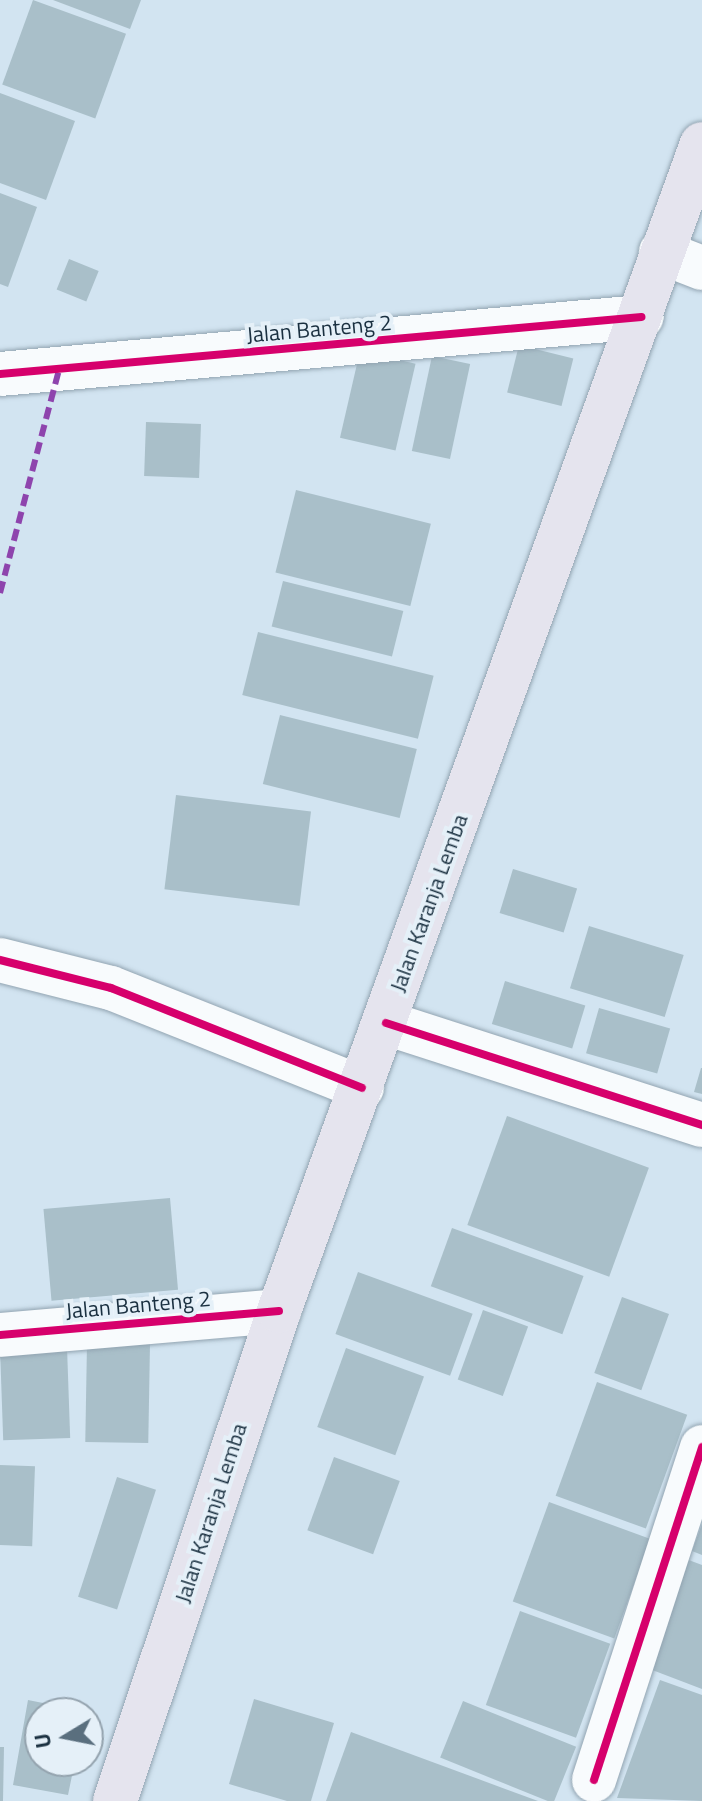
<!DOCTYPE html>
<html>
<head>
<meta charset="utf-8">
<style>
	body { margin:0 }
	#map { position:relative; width:702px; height:1801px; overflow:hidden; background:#d2e4f1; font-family:"Titillium Web",sans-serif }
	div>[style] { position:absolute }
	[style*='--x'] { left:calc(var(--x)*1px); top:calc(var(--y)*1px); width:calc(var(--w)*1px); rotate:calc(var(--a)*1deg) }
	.building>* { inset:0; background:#a9bfc9; transform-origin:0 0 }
	.roads { filter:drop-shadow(0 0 2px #92a4b1) drop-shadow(0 0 2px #92a4b1) }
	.minor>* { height:44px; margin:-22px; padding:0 22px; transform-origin:22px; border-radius:22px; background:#f8fbfd }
	.major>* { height:44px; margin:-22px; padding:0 22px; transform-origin:22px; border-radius:22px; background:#e5e4ee }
	.quiet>* { height:6px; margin-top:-3px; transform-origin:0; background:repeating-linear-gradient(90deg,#8e44ad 0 12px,transparent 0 18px) }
	.cycleway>* { height:8px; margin:-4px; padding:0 4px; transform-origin:4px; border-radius:4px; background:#d6006c }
	span { translate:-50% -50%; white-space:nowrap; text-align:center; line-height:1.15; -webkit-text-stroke:8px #e5f0f8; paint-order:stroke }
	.street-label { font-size:22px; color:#1a3040 }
	.north { position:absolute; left:24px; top:1697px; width:80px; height:80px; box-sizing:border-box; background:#e5f0f8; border:2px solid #94a3ae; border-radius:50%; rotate:260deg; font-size:22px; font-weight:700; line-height:32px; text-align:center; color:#1a3040 }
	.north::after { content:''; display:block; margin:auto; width:28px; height:36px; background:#5a6f7e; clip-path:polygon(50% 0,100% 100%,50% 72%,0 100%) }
</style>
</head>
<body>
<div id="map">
	<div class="building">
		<div style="left:33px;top:0;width:99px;height:90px;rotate:20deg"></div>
		<div style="clip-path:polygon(53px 0,141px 0,130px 29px)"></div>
		<div style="clip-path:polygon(0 93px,75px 121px,46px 200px,0 183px)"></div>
		<div style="clip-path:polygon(0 193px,37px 207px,8px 287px,0 284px)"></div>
		<div style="left:69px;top:259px;width:32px;height:33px;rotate:22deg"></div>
		<div style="left:519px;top:345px;width:56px;height:49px;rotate:14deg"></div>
		<div style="left:360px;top:351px;width:57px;height:89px;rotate:13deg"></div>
		<div style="left:432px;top:356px;width:39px;height:97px;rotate:12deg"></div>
		<div style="left:146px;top:422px;width:55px;height:54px;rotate:2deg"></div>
		<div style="left:296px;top:490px;width:139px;height:85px;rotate:14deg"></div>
		<div style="left:283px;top:581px;width:124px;height:47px;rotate:14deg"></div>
		<div style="left:258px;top:632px;width:181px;height:65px;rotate:14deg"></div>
		<div style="left:280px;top:715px;width:141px;height:71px;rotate:14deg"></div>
		<div style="left:176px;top:795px;width:136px;height:95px;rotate:7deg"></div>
		<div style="left:513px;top:869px;width:67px;height:46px;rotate:17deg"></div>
		<div style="left:589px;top:926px;width:99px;height:65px;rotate:17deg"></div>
		<div style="left:505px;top:981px;width:84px;height:45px;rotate:17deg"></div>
		<div style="left:599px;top:1008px;width:74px;height:47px;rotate:16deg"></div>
		<div style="clip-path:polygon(701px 1068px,702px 1068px,702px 1094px,694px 1092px)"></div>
		<div style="left:507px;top:1116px;width:151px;height:116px;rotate:20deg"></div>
		<div style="left:170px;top:1198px;width:92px;height:127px;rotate:85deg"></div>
		<div style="left:452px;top:1228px;width:140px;height:62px;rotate:20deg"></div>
		<div style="left:358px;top:1272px;width:122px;height:66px;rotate:20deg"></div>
		<div style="left:622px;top:1297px;width:50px;height:81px;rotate:20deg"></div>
		<div style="left:483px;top:1310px;width:48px;height:74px;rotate:20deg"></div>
		<div style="left:87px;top:1343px;width:63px;height:99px;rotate:1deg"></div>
		<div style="left:67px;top:1347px;width:91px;height:67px;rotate:88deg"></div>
		<div style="left:346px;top:1348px;width:83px;height:84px;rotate:20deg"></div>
		<div style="left:597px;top:1382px;width:96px;height:121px;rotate:20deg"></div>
		<div style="left:334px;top:1457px;width:70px;height:78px;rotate:20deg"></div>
		<div style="left:0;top:1465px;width:35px;height:80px;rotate:2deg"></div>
		<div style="left:117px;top:1477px;width:41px;height:126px;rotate:18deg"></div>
		<div style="left:549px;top:1502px;width:108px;height:106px;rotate:20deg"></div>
		<div style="clip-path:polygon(702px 1524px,702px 1555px,692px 1551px)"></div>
		<div style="clip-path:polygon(686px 1559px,702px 1565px,702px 1689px,647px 1668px)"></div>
		<div style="left:520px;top:1611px;width:96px;height:100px;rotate:20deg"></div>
		<div style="clip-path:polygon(660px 1680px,702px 1695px,702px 1801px,617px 1798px)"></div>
		<div style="clip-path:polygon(254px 1699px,334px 1723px,311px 1801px,287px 1801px,229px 1784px)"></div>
		<div style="clip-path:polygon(28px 1700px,88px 1712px,40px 1713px,40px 1761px,75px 1761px,68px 1795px,13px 1785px)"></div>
		<div style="left:463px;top:1701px;width:122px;height:61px;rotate:22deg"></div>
		<div style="clip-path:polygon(351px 1732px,538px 1801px,326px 1801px)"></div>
		<div style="clip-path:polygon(0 1747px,4px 1747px,3px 1801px,0 1801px)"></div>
	</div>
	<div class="roads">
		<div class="minor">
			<div style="--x:661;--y:252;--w:44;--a:21.3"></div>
			<div style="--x:0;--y:374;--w:644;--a:-5.08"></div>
			<div style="--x:0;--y:960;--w:114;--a:14.2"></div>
			<div style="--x:111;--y:988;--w:270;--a:21.7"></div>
			<div style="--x:386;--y:1023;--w:332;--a:17.9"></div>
			<div style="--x:0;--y:1335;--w:280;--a:-4.9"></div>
			<div style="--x:594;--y:1780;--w:350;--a:-72"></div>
		</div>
		<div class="major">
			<div style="--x:115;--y:1801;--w:517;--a:-71.49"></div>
			<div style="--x:279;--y:1311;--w:1241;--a:-70.08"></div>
		</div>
	</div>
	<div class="quiet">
		<div style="--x:0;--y:593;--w:231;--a:-75.2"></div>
	</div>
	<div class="cycleway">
		<div style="--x:0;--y:374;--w:644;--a:-5.08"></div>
		<div style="--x:0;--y:960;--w:114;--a:14.2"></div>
		<div style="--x:111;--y:988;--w:270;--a:21.7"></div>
		<div style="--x:386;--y:1023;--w:332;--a:17.9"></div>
		<div style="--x:0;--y:1335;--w:280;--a:-4.9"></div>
		<div style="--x:594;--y:1780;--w:350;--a:-72"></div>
	</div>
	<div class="street-label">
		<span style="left:319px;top:329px;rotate:-5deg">Jalan Banteng 2</span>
		<span style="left:429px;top:903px;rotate:-70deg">Jalan Karanja Lemba</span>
		<span style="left:138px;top:1305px;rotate:-5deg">Jalan Banteng 2</span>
		<span style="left:211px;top:1513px;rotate:-72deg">Jalan Karanja Lemba</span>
	</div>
	<div class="north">U</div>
</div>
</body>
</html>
